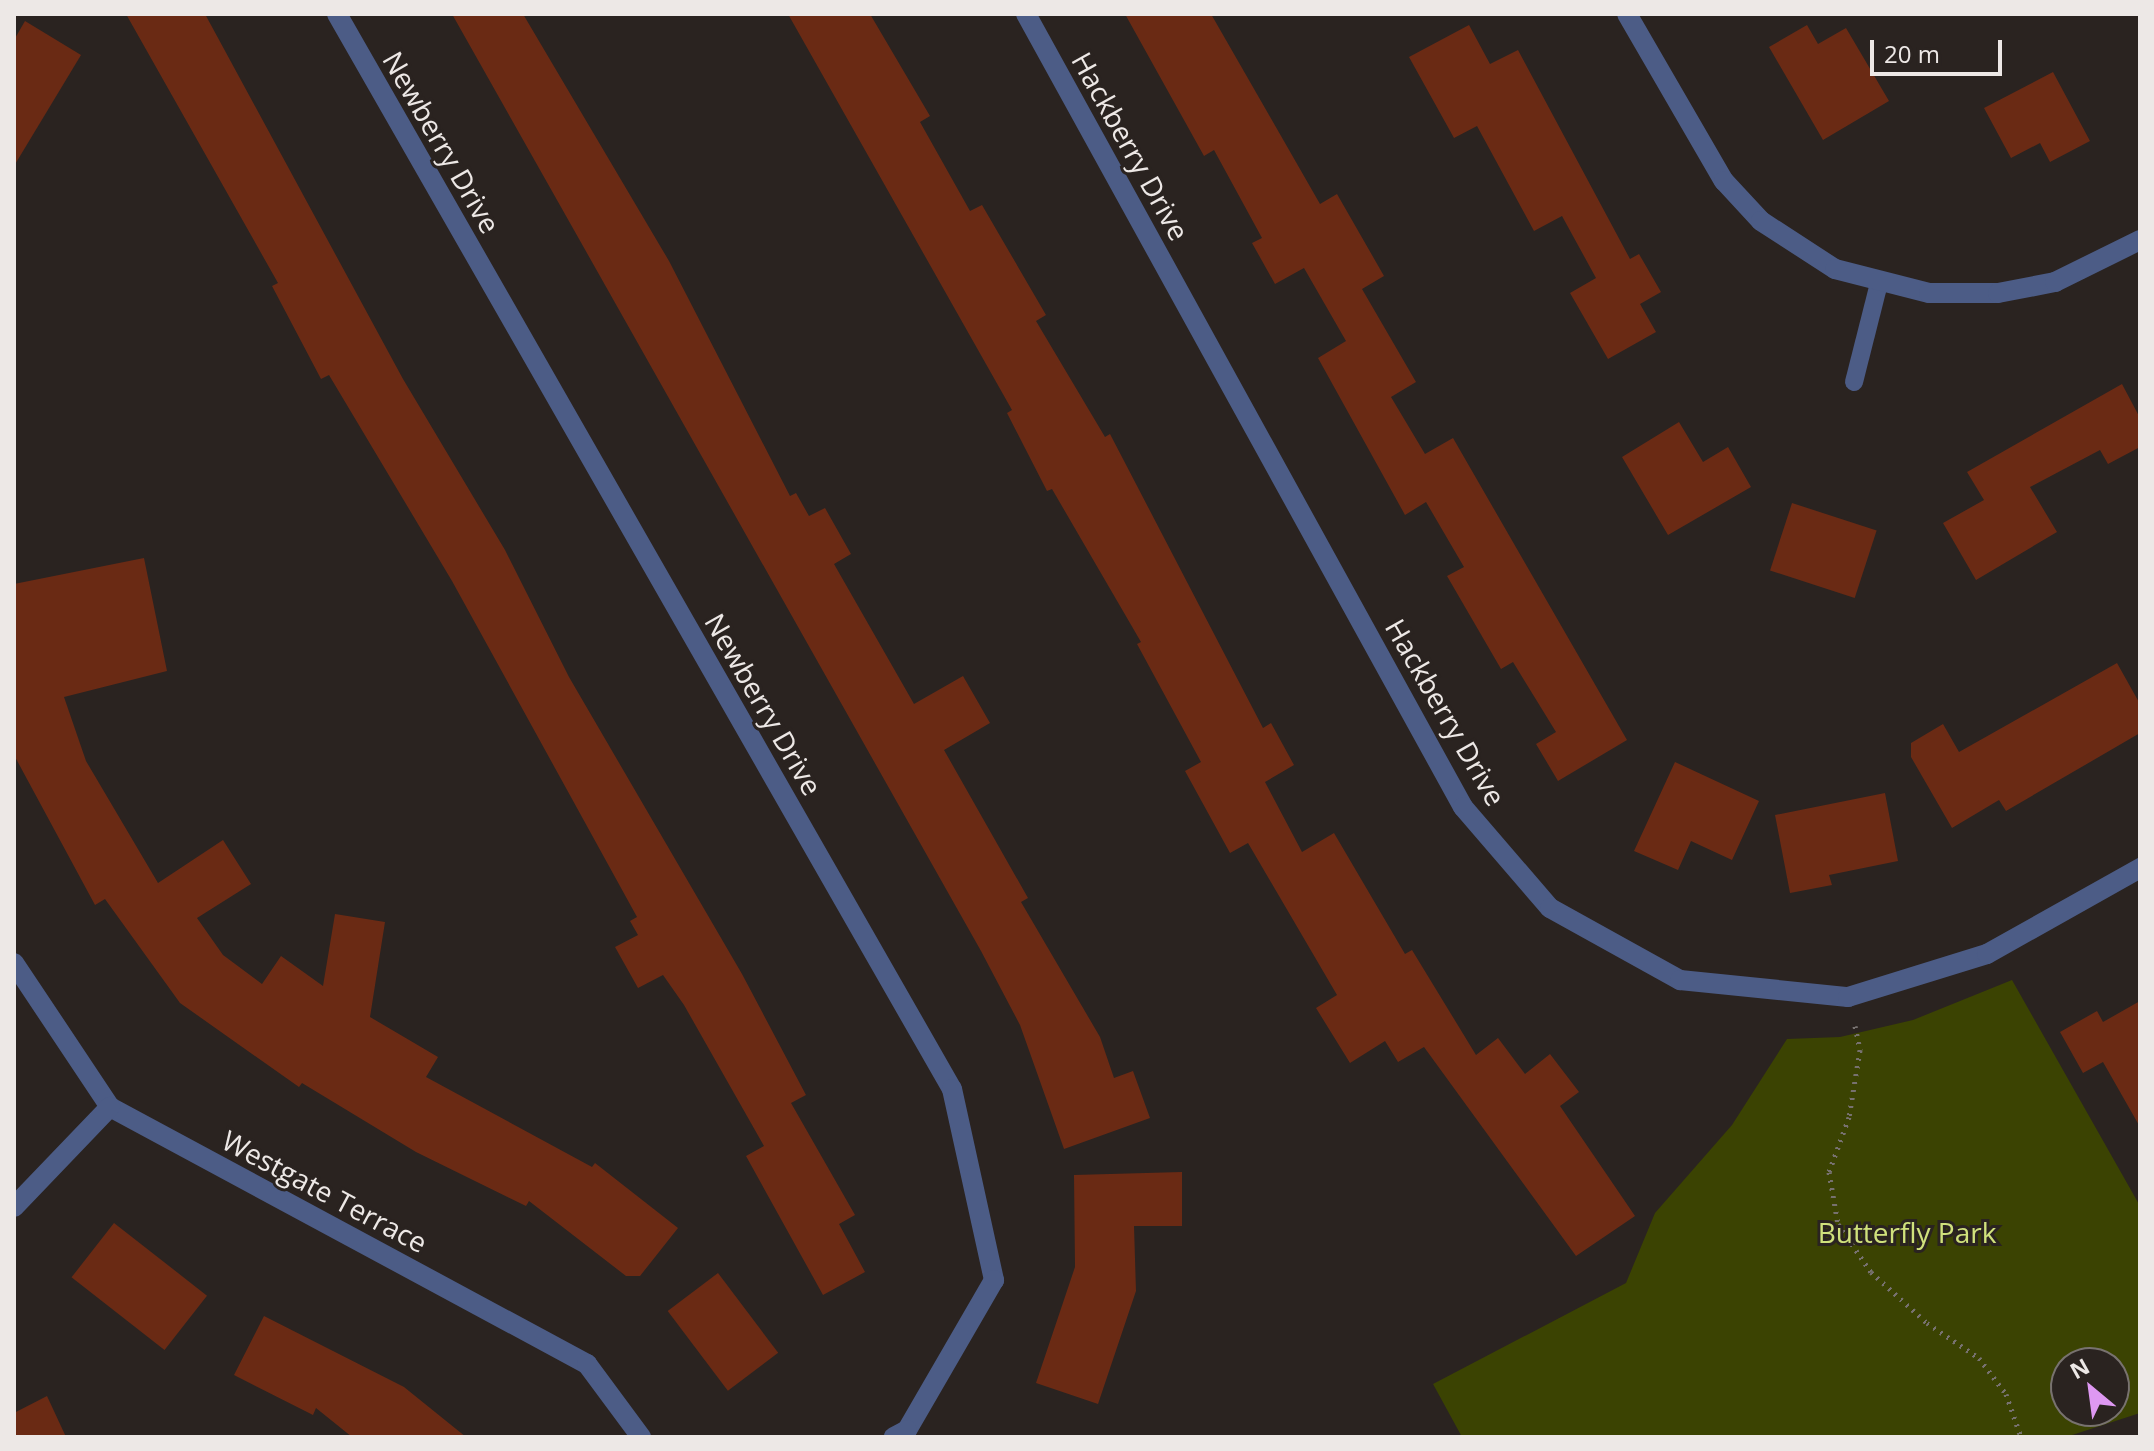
<!DOCTYPE html>
<html>
<head>
<meta charset="utf-8">
<style>
	body { margin:0 }
	#map { position:relative; width:2154px; height:1451px; overflow:hidden; background:#2a2320; font-family:"Open Sans",sans-serif }
	div>[style] { position:absolute }
	[style*='--x'] { left:calc(var(--x)*1px); top:calc(var(--y)*1px); width:calc(var(--w)*1px); rotate:calc(var(--a)*1deg) }
	.green>* { inset:0; background:#3b4302 }
	.building>* { inset:0; background:#6a2a14; transform-origin:0 0 }
	.path>* { height:5px; margin-top:-2.5px; transform-origin:0; background:repeating-linear-gradient(90deg,#77716f 0 2px,transparent 0 8px) }
	.service>* { height:18px; margin:-9px; padding:0 9px; transform-origin:9px; border-radius:9px; background:#4c5c86 }
	.minor>* { height:20px; margin:-10px; padding:0 10px; transform-origin:10px; border-radius:10px; background:#4c5c86 }
	span { translate:-50% -50%; white-space:nowrap; text-align:center; line-height:1.15; -webkit-text-stroke:6px #2a2320; paint-order:stroke }
	.street-label { font-size:28px; color:#ede8e6 }
	.park-label { font-size:28px; color:#d0e17c }
	.frame { position:absolute; inset:0; border:16px solid #ede8e6; pointer-events:none }
	.north { position:absolute; left:2050px; top:1347px; width:80px; height:80px; box-sizing:border-box; background:#2a2320; border:2px solid #78726f; border-radius:50%; rotate:331deg; font-size:22px; font-weight:700; line-height:32px; text-align:center; color:#ede8e6 }
	.north::after { content:''; display:block; margin:auto; width:28px; height:36px; background:#de98f2; clip-path:polygon(50% 0,100% 100%,50% 72%,0 100%) }
	.scale { position:absolute; left:1870px; top:40px; width:132px; height:36px; box-sizing:border-box; border:4px solid #ede8e6; border-top:0; padding-left:10px; font-size:24px; line-height:28px; white-space:nowrap; color:#ede8e6; -webkit-text-stroke:6px #2a2320; paint-order:stroke }
</style>
</head>
<body>
<div id="map">
	<div class="green">
		<div style="clip-path:polygon(evenodd,2012px 980px,2140px 1206px,2140px 1413px,2066px 1437px,1462px 1437px,1433px 1384px,1626px 1283px,1655px 1213px,1732px 1125px,1787px 1039px,1840px 1037px,1913px 1020px,2012px 980px,2066px 1363px,2114px 1363px,2114px 1411px,2066px 1411px,2066px 1363px)"></div>
	</div>
	<div class="building">
		<div style="clip-path:polygon(126px 14px,205px 14px,403px 379px,505px 550px,569px 677px,742px 974px,806px 1095px,791px 1103px,855px 1215px,839px 1224px,865px 1272px,823px 1295px,746px 1156px,764px 1146px,684px 1005px,663px 975px,638px 988px,615px 947px,638px 935px,630px 921px,637px 917px,452px 581px,329px 375px,321px 379px,272px 286px,278px 283px)"></div>
		<div style="clip-path:polygon(452px 14px,523px 14px,669px 261px,790px 496px,796px 493px,809px 516px,825px 508px,851px 554px,834px 564px,914px 704px,963px 676px,990px 723px,944px 750px,1028px 898px,1021px 902px,1100px 1037px,1114px 1078px,1133px 1071px,1150px 1118px,1064px 1149px,1020px 1025px,981px 951px)"></div>
		<div style="clip-path:polygon(788px 14px,870px 14px,930px 116px,920px 122px,970px 211px,982px 205px,1046px 315px,1036px 321px,1105px 437px,1110px 434px,1263px 728px,1271px 723px,1294px 765px,1265px 782px,1302px 852px,1334px 833px,1405px 954px,1412px 950px,1476px 1055px,1498px 1038px,1525px 1074px,1550px 1054px,1579px 1092px,1560px 1106px,1635px 1216px,1576px 1256px,1424px 1047px,1398px 1062px,1385px 1041px,1350px 1063px,1316px 1008px,1337px 995px,1248px 843px,1230px 853px,1185px 771px,1201px 762px,1137px 644px,1141px 642px,1052px 489px,1047px 491px,1007px 413px,1012px 410px)"></div>
		<div style="clip-path:polygon(1125px 14px,1211px 14px,1320px 204px,1337px 194px,1384px 276px,1362px 289px,1416px 382px,1391px 397px,1425px 454px,1453px 438px,1627px 740px,1558px 781px,1536px 744px,1556px 732px,1513px 662px,1501px 669px,1447px 576px,1464px 567px,1426px 502px,1405px 515px,1318px 358px,1346px 341px,1304px 268px,1275px 284px,1252px 243px,1262px 238px,1214px 150px,1204px 156px)"></div>
		<div style="clip-path:polygon(25px 21px,81px 55px,14px 166px,14px 40px)"></div>
		<div style="clip-path:polygon(1469px 25px,1490px 64px,1518px 50px,1630px 259px,1639px 254px,1661px 292px,1640px 304px,1656px 332px,1608px 359px,1570px 293px,1596px 278px,1562px 216px,1534px 231px,1477px 126px,1454px 138px,1409px 57px)"></div>
		<div style="clip-path:polygon(1807px 25px,1818px 44px,1846px 28px,1889px 101px,1823px 140px,1769px 47px)"></div>
		<div style="clip-path:polygon(2053px 72px,2090px 141px,2050px 162px,2040px 143px,2011px 158px,1984px 108px)"></div>
		<div style="clip-path:polygon(2122px 384px,2140px 418px,2140px 447px,2108px 464px,2100px 450px,2030px 487px,2057px 532px,1976px 580px,1943px 523px,1984px 500px,1967px 472px)"></div>
		<div style="clip-path:polygon(1679px 422px,1703px 462px,1728px 447px,1751px 487px,1668px 535px,1622px 457px)"></div>
		<div style="left:1792px;top:503px;width:89px;height:71px;rotate:18deg"></div>
		<div style="clip-path:polygon(144px 558px,167px 671px,64px 697px,86px 761px,158px 883px,223px 840px,251px 884px,197px 918px,223px 955px,262px 984px,281px 956px,323px 986px,335px 914px,385px 922px,370px 1017px,438px 1057px,426px 1077px,592px 1167px,595px 1163px,678px 1228px,640px 1276px,626px 1276px,529px 1201px,526px 1206px,416px 1152px,302px 1083px,299px 1087px,180px 1003px,105px 899px,95px 905px,14px 755px,14px 584px)"></div>
		<div style="clip-path:polygon(2117px 663px,2140px 704px,2140px 733px,2006px 811px,1999px 800px,1952px 828px,1911px 757px,1911px 743px,1943px 724px,1959px 752px)"></div>
		<div style="clip-path:polygon(1675px 762px,1759px 801px,1732px 860px,1691px 841px,1678px 870px,1634px 851px)"></div>
		<div style="clip-path:polygon(1885px 793px,1898px 861px,1829px 875px,1832px 885px,1790px 893px,1775px 815px)"></div>
		<div style="clip-path:polygon(2140px 1001px,2140px 1127px,2103px 1062px,2083px 1073px,2060px 1032px,2097px 1011px,2103px 1022px)"></div>
		<div style="clip-path:polygon(1182px 1172px,1182px 1226px,1134px 1226px,1136px 1291px,1098px 1404px,1036px 1383px,1075px 1267px,1074px 1175px)"></div>
		<div style="left:114px;top:1223px;width:118px;height:69px;rotate:38deg"></div>
		<div style="left:718px;top:1273px;width:100px;height:63px;rotate:53deg"></div>
		<div style="clip-path:polygon(264px 1316px,404px 1387px,466px 1437px,352px 1437px,316px 1408px,313px 1415px,234px 1375px)"></div>
		<div style="clip-path:polygon(47px 1396px,66px 1437px,14px 1437px,14px 1413px)"></div>
	</div>
	<div class="path">
		<div style="--x:1855;--y:1026;--w:25;--a:78"></div>
		<div style="--x:1860;--y:1050;--w:68;--a:99.3"></div>
		<div style="--x:1849;--y:1117;--w:59;--a:110"></div>
		<div style="--x:1829;--y:1172;--w:53;--a:80.2"></div>
		<div style="--x:1838;--y:1224;--w:58;--a:55.5"></div>
		<div style="--x:1871;--y:1272;--w:76;--a:42.3"></div>
		<div style="--x:1927;--y:1323;--w:63;--a:33.9"></div>
		<div style="--x:1979;--y:1358;--w:45;--a:53.1"></div>
		<div style="--x:2006;--y:1394;--w:46;--a:70.8"></div>
	</div>
	<div class="service">
		<div style="--x:1854;--y:382;--w:102;--a:-75.8"></div>
	</div>
	<div class="minor">
		<div style="--x:337;--y:14;--w:1238;--a:60.23"></div>
		<div style="--x:952;--y:1089;--w:196;--a:77.6"></div>
		<div style="--x:994;--y:1280;--w:173;--a:120.1"></div>
		<div style="--x:907;--y:1430;--w:15;--a:152"></div>
		<div style="--x:1026;--y:14;--w:905;--a:61.14"></div>
		<div style="--x:1463;--y:807;--w:133;--a:49.3"></div>
		<div style="--x:1550;--y:908;--w:149;--a:29"></div>
		<div style="--x:1680;--y:980;--w:169;--a:5.8"></div>
		<div style="--x:1848;--y:997;--w:145;--a:-17.2"></div>
		<div style="--x:1987;--y:954;--w:176;--a:-29.3"></div>
		<div style="--x:1627;--y:14;--w:193;--a:59.9"></div>
		<div style="--x:1724;--y:181;--w:54;--a:47.2"></div>
		<div style="--x:1761;--y:221;--w:88;--a:33"></div>
		<div style="--x:1835;--y:269;--w:97;--a:14.3"></div>
		<div style="--x:1929;--y:293;--w:69;--a:0"></div>
		<div style="--x:1998;--y:293;--w:58;--a:-10.9"></div>
		<div style="--x:2055;--y:282;--w:95;--a:-26.3"></div>
		<div style="--x:14;--y:963;--w:173;--a:56.3"></div>
		<div style="--x:110;--y:1107;--w:542;--a:28.32"></div>
		<div style="--x:587;--y:1364;--w:91;--a:53.5"></div>
		<div style="--x:14;--y:1207;--w:139;--a:-46.2"></div>
	</div>
	<div class="street-label">
		<span style="left:442px;top:142px;rotate:60deg">Newberry Drive</span>
		<span style="left:1131px;top:146px;rotate:61deg">Hackberry Drive</span>
		<span style="left:764px;top:704px;rotate:60deg">Newberry Drive</span>
		<span style="left:1446px;top:712px;rotate:60deg">Hackberry Drive</span>
		<span style="left:325px;top:1191px;rotate:28deg">Westgate Terrace</span>
	</div>
	<div class="park-label">
		<span style="left:1907px;top:1232px">Butterfly Park</span>
	</div>
	<div class="frame"></div>
	<div class="north">N</div>
	<div class="scale">20 m</div>
</div>
</body>
</html>
